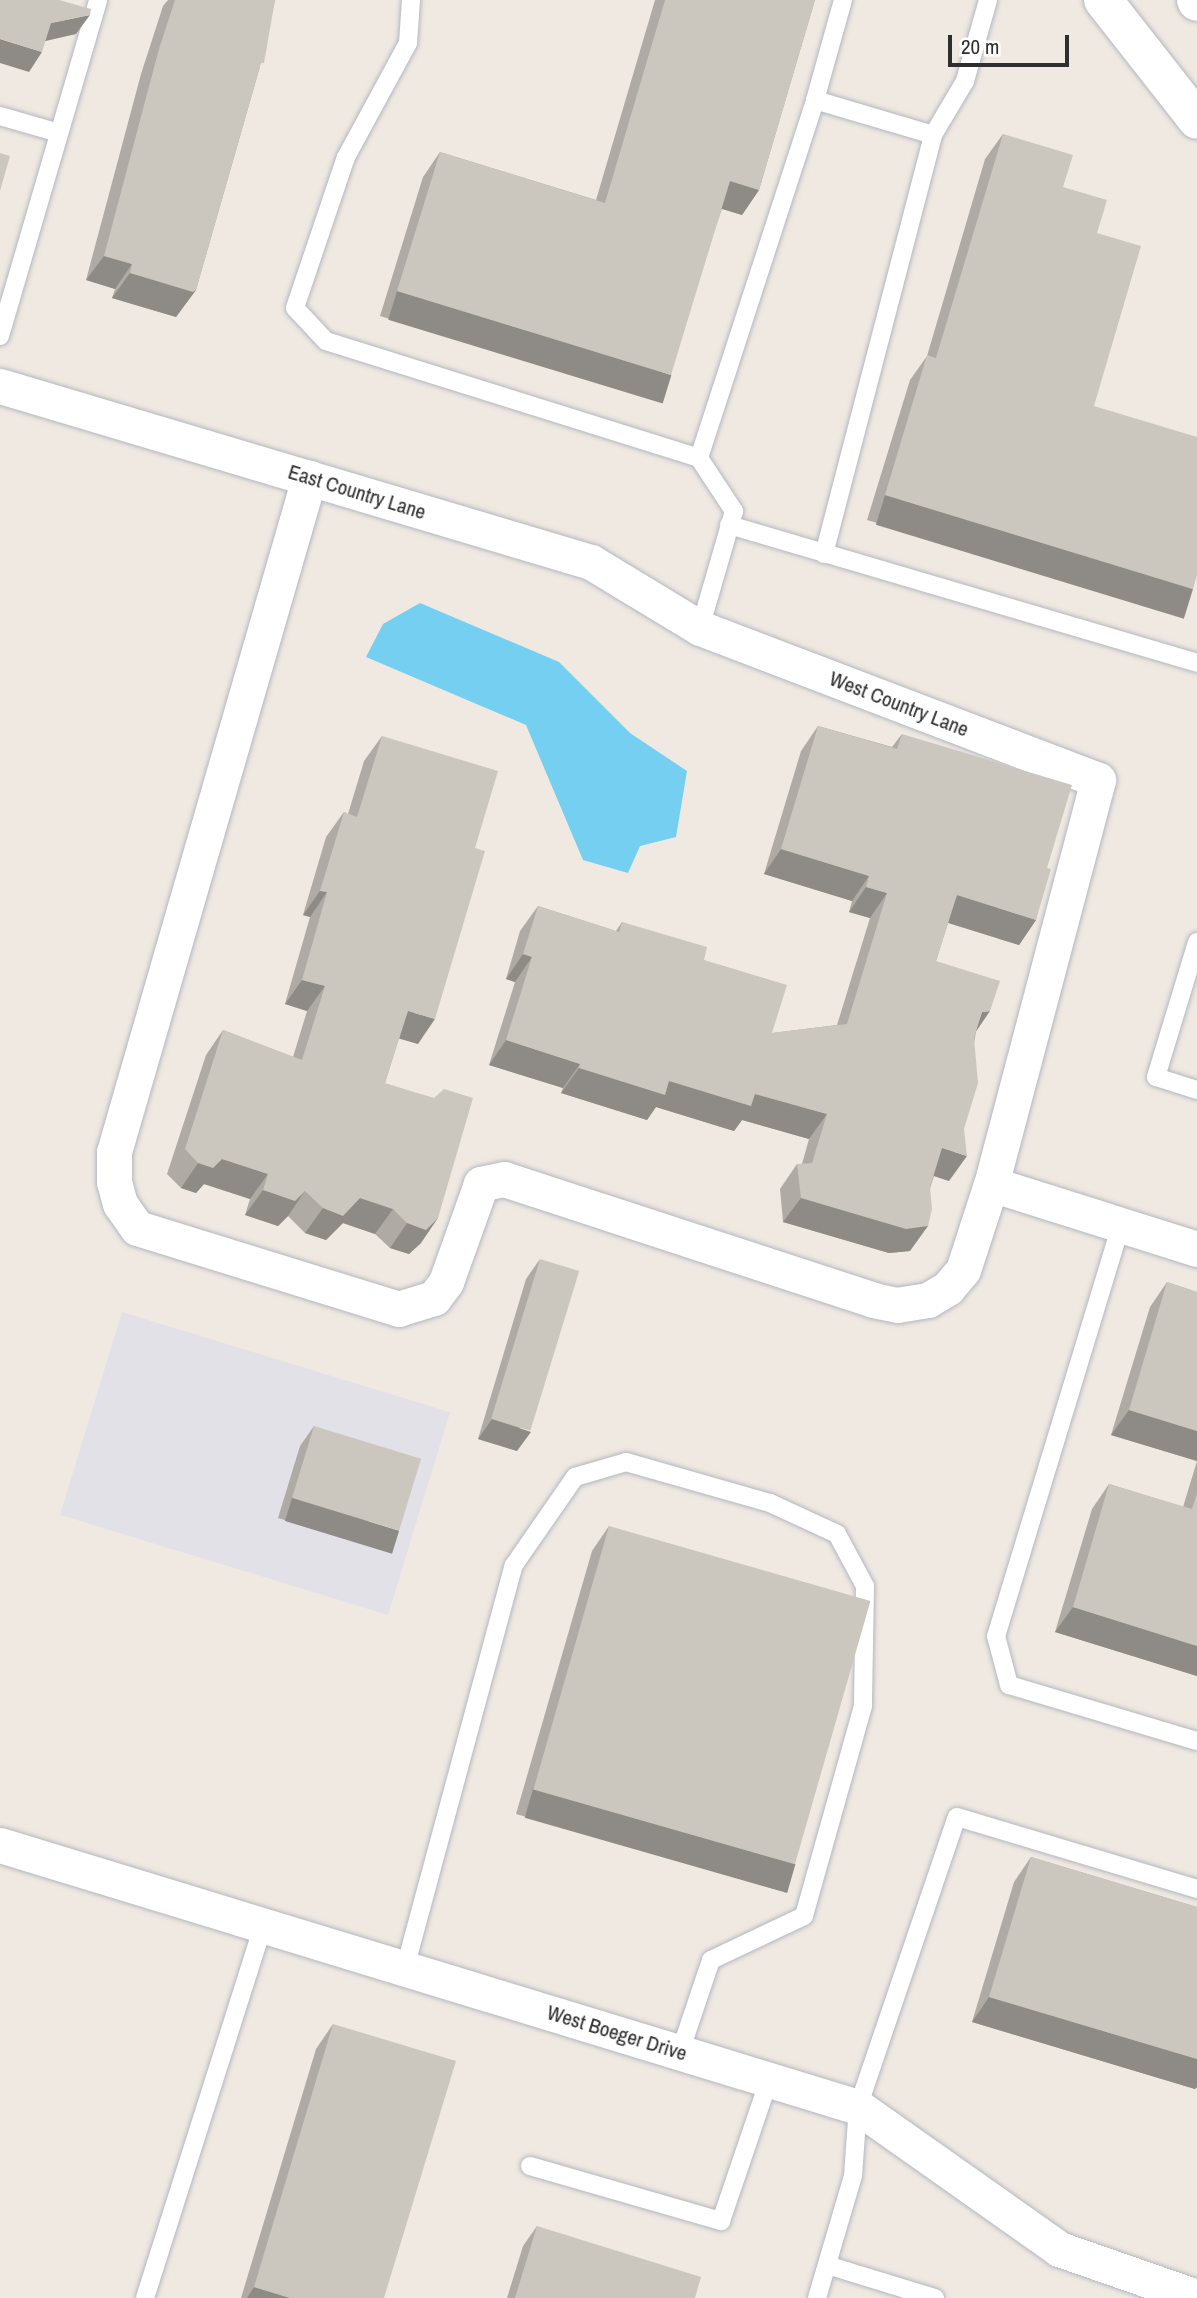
<!DOCTYPE html>
<html>
<head>
<meta charset="utf-8">
<style>
	body { margin:0 }
	#map { position:relative; width:1197px; height:2298px; overflow:hidden; background:#efe9e1; font-family:"Archivo Narrow",sans-serif }
	div>[style] { position:absolute }
	[style*='--x'] { left:calc(var(--x)*1px); top:calc(var(--y)*1px); width:calc(var(--w)*1px); rotate:calc(var(--a)*1deg) }
	.industrial>* { inset:0; background:#e3e1e8; transform-origin:0 0 }
	.water>* { inset:0; background:#75cff0 }
	.roads { filter:drop-shadow(0 0 2px #b4b7c1) drop-shadow(0 0 2px #b4b7c1) }
	.lane>* { height:18px; margin:-9px; padding:0 9px; transform-origin:9px; border-radius:9px; background:#fff }
	.street>* { height:35px; margin:-17.5px; padding:0 17.5px; transform-origin:17.5px; border-radius:17.5px; background:#fff }
	.secondary>* { height:38px; margin:-19px; padding:0 19px; transform-origin:19px; border-radius:19px; background:#fff }
	.wall>* { inset:0; background:#afaba4 }
	.shaded-wall>* { inset:0; background:#8e8b86; transform-origin:0 0 }
	.building>* { inset:0; background:#cbc7bf; transform-origin:0 0 }
	span { translate:-50% -50%; white-space:nowrap; text-align:center; line-height:1.15; -webkit-text-stroke:5px #fff; paint-order:stroke }
	.street-label { font-size:21px; color:#2e2e2e }
	.scale { position:absolute; left:948px; top:35px; width:121px; height:32px; box-sizing:border-box; border:4px solid #2e2e2e; border-top:0; padding-left:9px; font-size:21px; line-height:24px; white-space:nowrap; color:#2e2e2e; -webkit-text-stroke:5px #fff; paint-order:stroke }
</style>
</head>
<body>
<div id="map">
	<div class="industrial">
		<div style="left:122px;top:1312px;width:343px;height:212px;rotate:17deg"></div>
	</div>
	<div class="water">
		<div style="clip-path:polygon(420px 603px,559px 662px,630px 733px,687px 771px,676px 837px,640px 846px,628px 873px,583px 860px,526px 725px,366px 657px,383px 624px)"></div>
	</div>
	<div class="roads">
		<div class="lane">
			<div style="--x:411;--y:0;--w:43;--a:94"></div>
			<div style="--x:408;--y:43;--w:130;--a:118.5"></div>
			<div style="--x:346;--y:157;--w:159;--a:108.7"></div>
			<div style="--x:295;--y:308;--w:45;--a:46.8"></div>
			<div style="--x:326;--y:341;--w:391;--a:17.4"></div>
			<div style="--x:699;--y:458;--w:64;--a:56.6"></div>
			<div style="--x:734;--y:511;--w:122;--a:106.2"></div>
			<div style="--x:843;--y:0;--w:104;--a:105.6"></div>
			<div style="--x:815;--y:100;--w:123;--a:16.5"></div>
			<div style="--x:933;--y:135;--w:63;--a:-59.3"></div>
			<div style="--x:965;--y:81;--w:84;--a:-74.1"></div>
			<div style="--x:0;--y:116;--w:61;--a:16.1"></div>
			<div style="--x:0;--y:336;--w:350;--a:-73.7"></div>
			<div style="--x:699;--y:458;--w:376;--a:-72"></div>
			<div style="--x:729;--y:525;--w:488;--a:16.4"></div>
			<div style="--x:824;--y:554;--w:433;--a:-75.4"></div>
			<div style="--x:1197;--y:942;--w:141;--a:106.9"></div>
			<div style="--x:1156;--y:1077;--w:43;--a:17.6"></div>
			<div style="--x:1121;--y:1225;--w:430;--a:106.9"></div>
			<div style="--x:996;--y:1636;--w:51;--a:75.1"></div>
			<div style="--x:1009;--y:1685;--w:196;--a:16.6"></div>
			<div style="--x:405;--y:1968;--w:417;--a:-74.9"></div>
			<div style="--x:514;--y:1565;--w:107;--a:-55.3"></div>
			<div style="--x:575;--y:1477;--w:53;--a:-16.4"></div>
			<div style="--x:626;--y:1462;--w:150;--a:15.9"></div>
			<div style="--x:770;--y:1503;--w:74;--a:24.8"></div>
			<div style="--x:837;--y:1534;--w:59;--a:61.7"></div>
			<div style="--x:865;--y:1586;--w:120;--a:91"></div>
			<div style="--x:863;--y:1706;--w:218;--a:105.7"></div>
			<div style="--x:804;--y:1916;--w:103;--a:154.7"></div>
			<div style="--x:711;--y:1960;--w:97;--a:108.6"></div>
			<div style="--x:530;--y:2166;--w:199;--a:16.1"></div>
			<div style="--x:721;--y:2221;--w:149;--a:-71.2"></div>
			<div style="--x:827;--y:2265;--w:113;--a:17"></div>
			<div style="--x:145;--y:2298;--w:391;--a:-72.4"></div>
			<div style="--x:817;--y:2298;--w:127;--a:-73.6"></div>
			<div style="--x:853;--y:2176;--w:69;--a:-85.9"></div>
			<div style="--x:858;--y:2107;--w:306;--a:-71.2"></div>
			<div style="--x:957;--y:1817;--w:251;--a:16.7"></div>
		</div>
		<div class="street">
			<div style="--x:0;--y:386;--w:322;--a:16.6"></div>
			<div style="--x:309;--y:478;--w:294;--a:16.6"></div>
			<div style="--x:591;--y:562;--w:127;--a:31.2"></div>
			<div style="--x:700;--y:628;--w:426;--a:20.9"></div>
			<div style="--x:1098;--y:780;--w:418;--a:104.8"></div>
			<div style="--x:991;--y:1184;--w:90;--a:108"></div>
			<div style="--x:963;--y:1270;--w:23;--a:130"></div>
			<div style="--x:948;--y:1288;--w:23;--a:149"></div>
			<div style="--x:928;--y:1300;--w:31;--a:171"></div>
			<div style="--x:897;--y:1305;--w:24;--a:-168"></div>
			<div style="--x:874;--y:1300;--w:389;--a:-161.9"></div>
			<div style="--x:504;--y:1179;--w:24;--a:168"></div>
			<div style="--x:481;--y:1184;--w:104;--a:109.7"></div>
			<div style="--x:446;--y:1282;--w:20;--a:127"></div>
			<div style="--x:434;--y:1298;--w:37;--a:163"></div>
			<div style="--x:399;--y:1309;--w:274;--a:-162.8"></div>
			<div style="--x:137;--y:1228;--w:29;--a:-125"></div>
			<div style="--x:120;--y:1204;--w:23;--a:-105"></div>
			<div style="--x:114;--y:1182;--w:30;--a:-90"></div>
			<div style="--x:114;--y:1152;--w:702;--a:-73.86"></div>
			<div style="--x:991;--y:1184;--w:216;--a:17.5"></div>
			<div style="--x:0;--y:1845;--w:897;--a:16.98"></div>
			<div style="--x:858;--y:2107;--w:246;--a:35.2"></div>
			<div style="--x:1059;--y:2249;--w:146;--a:19.2"></div>
		</div>
		<div class="secondary">
			<div style="--x:1103;--y:0;--w:152;--a:51.9"></div>
			<div style="--x:1196;--y:0;--w:2;--a:63"></div>
		</div>
	</div>
	<div class="wall">
		<div style="clip-path:polygon(168px 0,275px 0,259px 70px,196px 290px,176px 317px,112px 298px,115px 289px,86px 280px,141px 74px,163px 6px)"></div>
		<div style="clip-path:polygon(655px 0,815px 0,759px 190px,742px 215px,722px 209px,653px 400px,380px 316px,423px 177px,440px 152px,596px 200px)"></div>
		<div style="clip-path:polygon(1003px 134px,1063px 187px,1097px 233px,1094px 406px,1193px 589px,1176px 614px,867px 520px,910px 380px,927px 356px,985px 159px)"></div>
		<div style="clip-path:polygon(818px 726px,892px 747px,902px 734px,1047px 868px,1036px 920px,1019px 945px,948px 923px,936px 961px,976px 1032px,949px 1181px,934px 1176px,910px 1251px,889px 1253px,783px 1222px,780px 1189px,797px 1164px,802px 1164px,809px 1139px,742px 1120px,734px 1131px,656px 1107px,647px 1120px,561px 1093px,563px 1088px,489px 1065px,515px 982px,506px 979px,520px 931px,538px 906px,616px 931px,622px 922px,704px 960px,772px 1033px,837px 1025px,870px 918px,849px 912px,852px 901px,764px 874px,801px 751px)"></div>
		<div style="clip-path:polygon(382px 736px,418px 1044px,399px 1038px,385px 1083px,421px 1243px,409px 1254px,390px 1248px,375px 1234px,343px 1223px,326px 1240px,305px 1233px,288px 1216px,278px 1226px,245px 1215px,250px 1199px,204px 1184px,196px 1193px,181px 1188px,167px 1174px,206px 1055px,223px 1030px,293px 1057px,307px 1011px,285px 1004px,310px 917px,303px 915px,326px 837px,344px 812px,348px 814px,364px 761px)"></div>
		<div style="clip-path:polygon(540px 1259px,517px 1451px,478px 1439px,526px 1279px)"></div>
		<div style="clip-path:polygon(1167px 1282px,1197px 1292px,1197px 1676px,1055px 1632px,1092px 1509px,1109px 1484px,1183px 1507px,1197px 1461px,1111px 1435px,1150px 1307px)"></div>
		<div style="clip-path:polygon(314px 1426px,385px 1550px,278px 1518px,300px 1446px)"></div>
		<div style="clip-path:polygon(609px 1526px,795px 1865px,778px 1890px,516px 1814px,592px 1551px)"></div>
		<div style="clip-path:polygon(1031px 1857px,1197px 1907px,1197px 2087px,1195px 2089px,972px 2022px,1014px 1882px)"></div>
		<div style="clip-path:polygon(333px 2024px,384px 2298px,241px 2298px,316px 2049px)"></div>
		<div style="clip-path:polygon(537px 2226px,695px 2298px,507px 2298px,523px 2246px)"></div>
	</div>
	<div class="shaded-wall">
		<div style="clip-path:polygon(90px 15px,76px 34px,37px 43px,51px 23px)"></div>
		<div style="clip-path:polygon(0 39px,42px 52px,29px 72px,0 63px)"></div>
		<div style="clip-path:polygon(730px 181px,759px 190px,742px 215px,713px 206px)"></div>
		<div style="clip-path:polygon(104px 256px,132px 264px,115px 289px,86px 280px)"></div>
		<div style="clip-path:polygon(130px 273px,196px 290px,176px 317px,112px 298px)"></div>
		<div style="left:397px;top:291px;width:287px;height:30px;rotate:17deg"></div>
		<div style="left:885px;top:495px;width:322px;height:31px;rotate:17deg"></div>
		<div style="clip-path:polygon(781px 849px,869px 876px,852px 901px,764px 874px)"></div>
		<div style="clip-path:polygon(866px 887px,887px 893px,870px 918px,849px 912px)"></div>
		<div style="clip-path:polygon(320px 891px,327px 892px,310px 917px,303px 915px)"></div>
		<div style="clip-path:polygon(957px 895px,1036px 920px,1019px 945px,939px 920px)"></div>
		<div style="clip-path:polygon(523px 954px,532px 957px,515px 982px,506px 979px)"></div>
		<div style="clip-path:polygon(302px 980px,325px 986px,307px 1011px,285px 1004px)"></div>
		<div style="clip-path:polygon(408px 1011px,435px 1019px,418px 1044px,390px 1036px)"></div>
		<div style="clip-path:polygon(990px 1011px,973px 1036px,982px 1012px)"></div>
		<div style="clip-path:polygon(506px 1040px,580px 1064px,563px 1088px,489px 1065px)"></div>
		<div style="clip-path:polygon(579px 1068px,755px 1094px,827px 1114px,809px 1139px,742px 1120px,734px 1131px,656px 1107px,647px 1120px,561px 1093px)"></div>
		<div style="clip-path:polygon(942px 1148px,967px 1156px,949px 1181px,925px 1173px)"></div>
		<div style="clip-path:polygon(222px 1159px,268px 1174px,250px 1199px,204px 1184px,196px 1193px,181px 1188px,198px 1163px)"></div>
		<div style="clip-path:polygon(263px 1190px,305px 1191px,288px 1216px,278px 1226px,245px 1215px)"></div>
		<div style="clip-path:polygon(360px 1198px,393px 1209px,375px 1234px,343px 1223px,326px 1240px,305px 1233px,323px 1208px)"></div>
		<div style="clip-path:polygon(801px 1198px,928px 1226px,910px 1251px,889px 1253px,783px 1222px)"></div>
		<div style="clip-path:polygon(438px 1218px,421px 1243px,409px 1254px,390px 1248px,407px 1223px)"></div>
		<div style="clip-path:polygon(1129px 1410px,1197px 1431px,1197px 1461px,1111px 1435px)"></div>
		<div style="clip-path:polygon(492px 1419px,531px 1432px,517px 1451px,478px 1439px)"></div>
		<div style="left:292px;top:1498px;width:112px;height:24px;rotate:17deg"></div>
		<div style="clip-path:polygon(1073px 1607px,1197px 1646px,1197px 1676px,1055px 1632px)"></div>
		<div style="left:533px;top:1789px;width:273px;height:30px;rotate:16deg"></div>
		<div style="clip-path:polygon(989px 1997px,1197px 2059px,1197px 2087px,1195px 2089px,972px 2022px)"></div>
		<div style="clip-path:polygon(254px 2287px,290px 2298px,247px 2298px)"></div>
	</div>
	<div class="building">
		<div style="clip-path:polygon(0 0,59px 0,91px 9px,90px 15px,51px 23px,42px 52px,0 39px)"></div>
		<div style="clip-path:polygon(175px 0,275px 0,264px 63px,261px 63px,196px 290px,193px 292px,130px 273px,132px 264px,104px 256px,159px 49px)"></div>
		<div style="clip-path:polygon(665px 0,815px 0,759px 190px,730px 181px,671px 375px,397px 291px,440px 152px,605px 203px)"></div>
		<div style="clip-path:polygon(1003px 134px,1073px 155px,1063px 187px,1107px 200px,1097px 233px,1141px 246px,1094px 406px,1197px 437px,1197px 575px,1193px 589px,885px 495px,927px 355px,936px 358px)"></div>
		<div style="clip-path:polygon(0 153px,10px 156px,0 191px)"></div>
		<div style="clip-path:polygon(818px 726px,897px 749px,902px 734px,1072px 785px,1047px 868px,1051px 869px,1036px 920px,957px 895px,936px 961px,1000px 981px,990px 1011px,982px 1012px,974px 1038px,978px 1083px,964px 1129px,967px 1156px,942px 1148px,930px 1187px,932px 1209px,928px 1226px,906px 1229px,801px 1198px,797px 1164px,812px 1163px,827px 1114px,755px 1094px,751px 1106px,669px 1081px,665px 1095px,579px 1068px,580px 1064px,506px 1040px,532px 957px,523px 954px,538px 906px,619px 932px,622px 922px,707px 947px,704px 960px,787px 985px,772px 1033px,847px 1024px,887px 893px,866px 887px,869px 876px,781px 849px)"></div>
		<div style="clip-path:polygon(382px 736px,498px 771px,475px 848px,485px 851px,435px 1019px,408px 1011px,385px 1083px,434px 1098px,444px 1089px,473px 1098px,438px 1218px,426px 1230px,407px 1223px,393px 1209px,360px 1198px,343px 1216px,323px 1208px,305px 1191px,295px 1201px,263px 1190px,268px 1174px,222px 1159px,213px 1168px,198px 1163px,185px 1149px,223px 1030px,302px 1060px,325px 986px,302px 980px,327px 892px,320px 891px,344px 812px,357px 817px)"></div>
		<div style="left:540px;top:1259px;width:41px;height:167px;rotate:17deg"></div>
		<div style="clip-path:polygon(1167px 1282px,1197px 1292px,1197px 1431px,1129px 1410px)"></div>
		<div style="left:314px;top:1426px;width:112px;height:75px;rotate:17deg"></div>
		<div style="clip-path:polygon(1109px 1484px,1192px 1509px,1197px 1493px,1197px 1646px,1073px 1607px)"></div>
		<div style="left:609px;top:1526px;width:272px;height:274px;rotate:16deg"></div>
		<div style="clip-path:polygon(1031px 1857px,1197px 1907px,1197px 2059px,989px 1997px)"></div>
		<div style="clip-path:polygon(333px 2024px,456px 2061px,384px 2298px,290px 2298px,254px 2287px)"></div>
		<div style="clip-path:polygon(537px 2226px,701px 2277px,695px 2298px,515px 2298px)"></div>
	</div>
	<div class="street-label">
		<span style="left:357px;top:492px;rotate:17deg">East Country Lane</span>
		<span style="left:899px;top:704px;rotate:21deg">West Country Lane</span>
		<span style="left:617px;top:2033px;rotate:17deg">West Boeger Drive</span>
	</div>
	<div class="scale">20 m</div>
</div>
</body>
</html>
